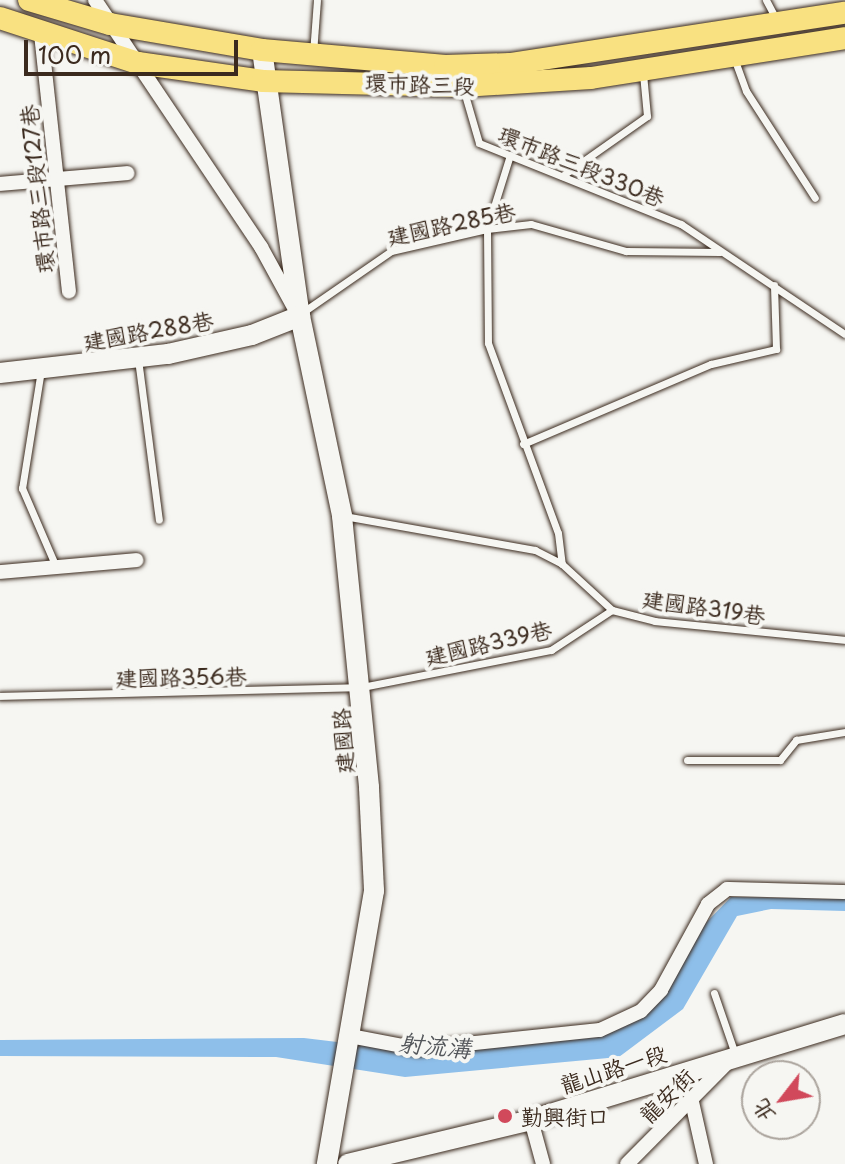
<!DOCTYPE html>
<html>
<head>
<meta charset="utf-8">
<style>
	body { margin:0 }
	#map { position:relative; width:845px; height:1164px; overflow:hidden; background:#f6f6f2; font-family:"Playpen Sans","LXGW WenKai TC",sans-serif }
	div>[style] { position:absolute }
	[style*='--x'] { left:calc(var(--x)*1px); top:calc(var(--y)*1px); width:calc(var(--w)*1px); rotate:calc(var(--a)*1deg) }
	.water>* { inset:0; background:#8ebfea }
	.roads { filter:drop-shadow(0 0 2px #3b2a1e) drop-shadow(0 0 2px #3b2a1e) }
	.lane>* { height:7px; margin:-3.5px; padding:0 3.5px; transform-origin:3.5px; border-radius:3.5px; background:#f6f6f2 }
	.street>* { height:14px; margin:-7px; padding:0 7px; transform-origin:7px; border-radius:7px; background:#f6f6f2 }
	.secondary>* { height:20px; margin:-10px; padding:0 10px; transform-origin:10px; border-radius:10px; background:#f6f6f2 }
	.primary>* { height:22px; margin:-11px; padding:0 11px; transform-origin:11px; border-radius:11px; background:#f9e181 }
	.dots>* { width:22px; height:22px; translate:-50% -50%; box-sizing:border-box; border:4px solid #f6f6f2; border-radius:50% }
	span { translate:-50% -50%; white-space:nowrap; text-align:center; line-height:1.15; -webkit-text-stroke:8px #f6f6f2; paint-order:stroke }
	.street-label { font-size:22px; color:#3b2a1e }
	.poi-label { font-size:22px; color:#3b2a1e }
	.left { translate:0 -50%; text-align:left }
	.water-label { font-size:24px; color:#54575b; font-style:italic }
	.north { position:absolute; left:741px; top:1060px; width:80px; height:80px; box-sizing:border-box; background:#f6f6f2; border:2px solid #aba49d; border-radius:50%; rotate:239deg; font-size:22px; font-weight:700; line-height:32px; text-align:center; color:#3b2a1e }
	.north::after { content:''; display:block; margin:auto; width:28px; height:36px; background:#d1495b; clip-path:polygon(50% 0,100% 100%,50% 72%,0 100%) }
	.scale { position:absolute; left:24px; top:40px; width:214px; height:36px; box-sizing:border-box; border:4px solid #3b2a1e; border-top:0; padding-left:10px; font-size:24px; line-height:28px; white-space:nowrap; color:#3b2a1e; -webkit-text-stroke:6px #f6f6f2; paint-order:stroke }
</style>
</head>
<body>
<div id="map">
	<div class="water">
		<div style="clip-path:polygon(731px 897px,845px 899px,845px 911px,771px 909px,737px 916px,683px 1009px,619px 1057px,405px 1077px,276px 1057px,0 1056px,0 1040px,304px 1038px,437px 1054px,600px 1035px,656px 1005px,695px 934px)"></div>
	</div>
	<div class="roads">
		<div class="lane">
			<div style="--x:766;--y:0;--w:21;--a:62"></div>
			<div style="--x:313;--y:53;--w:53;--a:-85.7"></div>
			<div style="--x:734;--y:58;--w:35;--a:70"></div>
			<div style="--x:746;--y:91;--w:127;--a:57.2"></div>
			<div style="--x:463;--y:88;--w:57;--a:73.8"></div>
			<div style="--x:479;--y:143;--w:218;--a:21.9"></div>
			<div style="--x:681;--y:224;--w:197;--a:33.9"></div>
			<div style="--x:510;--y:155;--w:77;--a:107.3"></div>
			<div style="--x:487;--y:229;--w:114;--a:89.5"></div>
			<div style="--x:488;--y:343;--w:202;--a:69.8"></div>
			<div style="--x:558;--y:533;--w:31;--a:83"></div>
			<div style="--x:562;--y:176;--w:104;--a:-35.2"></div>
			<div style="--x:647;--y:116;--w:42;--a:-95.4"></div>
			<div style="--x:303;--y:312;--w:107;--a:-34.7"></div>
			<div style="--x:391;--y:251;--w:98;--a:-12.9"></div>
			<div style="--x:487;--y:229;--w:44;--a:-6.5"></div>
			<div style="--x:531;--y:224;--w:99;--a:15.9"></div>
			<div style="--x:626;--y:251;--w:94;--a:0.6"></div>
			<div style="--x:138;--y:359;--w:162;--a:82.6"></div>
			<div style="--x:41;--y:370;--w:120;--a:99.1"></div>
			<div style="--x:22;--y:488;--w:86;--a:66.7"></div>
			<div style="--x:523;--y:444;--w:204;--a:-23.1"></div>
			<div style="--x:711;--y:364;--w:67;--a:-13"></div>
			<div style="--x:776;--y:349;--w:64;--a:-91.8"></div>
			<div style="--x:344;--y:516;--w:194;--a:10.1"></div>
			<div style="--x:535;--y:550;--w:30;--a:27"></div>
			<div style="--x:562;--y:564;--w:68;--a:42.6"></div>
			<div style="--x:612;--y:610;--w:44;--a:14.3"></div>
			<div style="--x:655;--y:621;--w:191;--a:5.7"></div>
			<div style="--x:0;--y:696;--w:362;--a:-1.4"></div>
			<div style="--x:362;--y:687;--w:193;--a:-11.1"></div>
			<div style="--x:551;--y:650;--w:73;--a:-33.3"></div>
			<div style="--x:687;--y:760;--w:93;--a:0"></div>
			<div style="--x:780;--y:760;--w:26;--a:-51"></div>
			<div style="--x:796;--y:740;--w:50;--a:-9.3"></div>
			<div style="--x:714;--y:993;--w:65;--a:71"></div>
		</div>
		<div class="street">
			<div style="--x:95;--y:0;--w:298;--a:56.1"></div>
			<div style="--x:261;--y:247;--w:73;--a:61.3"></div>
			<div style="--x:41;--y:34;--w:259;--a:83.8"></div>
			<div style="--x:0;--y:184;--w:128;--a:-4.9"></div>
			<div style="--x:0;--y:572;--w:137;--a:-5"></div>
			<div style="--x:350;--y:1036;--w:69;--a:10.8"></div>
			<div style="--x:418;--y:1049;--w:183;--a:-6"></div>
			<div style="--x:600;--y:1030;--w:45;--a:-24.9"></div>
			<div style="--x:641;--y:1011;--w:29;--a:-46"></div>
			<div style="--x:661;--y:990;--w:98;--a:-61.3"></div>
			<div style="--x:708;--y:904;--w:24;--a:-38"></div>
			<div style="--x:727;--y:889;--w:118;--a:1.5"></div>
			<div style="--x:692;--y:1102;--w:64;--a:77.3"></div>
			<div style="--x:531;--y:1120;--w:46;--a:74.7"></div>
			<div style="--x:627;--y:1164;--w:148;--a:-45.3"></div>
		</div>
		<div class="secondary">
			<div style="--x:262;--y:50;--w:269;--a:81.9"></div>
			<div style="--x:300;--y:316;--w:204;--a:78.1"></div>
			<div style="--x:342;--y:516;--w:273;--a:84.3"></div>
			<div style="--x:369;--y:788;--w:103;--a:87.2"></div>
			<div style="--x:374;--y:891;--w:277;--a:99.8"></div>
			<div style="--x:0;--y:373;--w:169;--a:-6.5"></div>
			<div style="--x:168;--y:354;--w:86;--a:-12.7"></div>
			<div style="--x:252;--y:335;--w:52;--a:-21.6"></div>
			<div style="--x:348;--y:1164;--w:188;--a:-13.5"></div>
			<div style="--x:531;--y:1120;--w:328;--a:-17"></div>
		</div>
		<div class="primary">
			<div style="--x:29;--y:0;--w:84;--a:16.5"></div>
			<div style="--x:110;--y:24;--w:154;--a:9.7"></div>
			<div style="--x:262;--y:50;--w:184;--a:5"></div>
			<div style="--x:445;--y:66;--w:65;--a:-1.8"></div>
			<div style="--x:510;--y:64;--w:339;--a:-8.7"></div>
			<div style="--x:0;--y:18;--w:145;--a:18.1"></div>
			<div style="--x:138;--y:63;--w:126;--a:8.2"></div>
			<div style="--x:263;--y:81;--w:200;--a:1.4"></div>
			<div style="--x:463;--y:86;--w:128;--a:-3.6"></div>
			<div style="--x:591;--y:78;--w:257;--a:-8.9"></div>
		</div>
	</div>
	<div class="dots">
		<div style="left:505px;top:1116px;background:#d1495b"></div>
	</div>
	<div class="street-label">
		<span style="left:420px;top:83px;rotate:2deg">環市路三段</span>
		<span style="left:582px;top:165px;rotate:22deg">環市路三段330巷</span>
		<span style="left:36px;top:189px;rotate:-96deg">環市路三段127巷</span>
		<span style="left:451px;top:223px;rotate:-12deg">建國路285巷</span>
		<span style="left:148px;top:330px;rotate:-10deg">建國路288巷</span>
		<span style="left:704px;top:606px;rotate:8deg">建國路319巷</span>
		<span style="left:488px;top:642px;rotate:-13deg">建國路339巷</span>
		<span style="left:181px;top:676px;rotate:-1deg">建國路356巷</span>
		<span style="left:342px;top:741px;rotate:-94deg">建國路</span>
		<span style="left:613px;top:1068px;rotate:-18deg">龍山路一段</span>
		<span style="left:666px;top:1095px;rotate:-45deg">龍安街</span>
	</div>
	<div class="poi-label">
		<span class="left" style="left:521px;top:1116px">勤興街口</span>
	</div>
	<div class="water-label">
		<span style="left:435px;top:1045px;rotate:5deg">射流溝</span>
	</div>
	<div class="north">北</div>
	<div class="scale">100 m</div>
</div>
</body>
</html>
